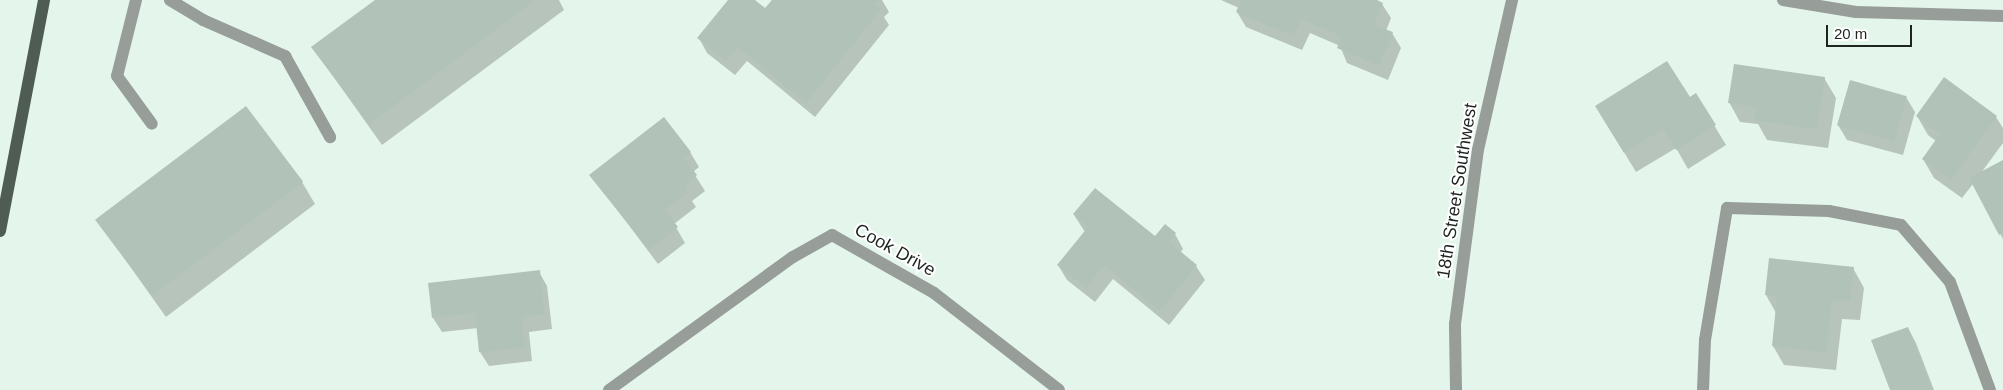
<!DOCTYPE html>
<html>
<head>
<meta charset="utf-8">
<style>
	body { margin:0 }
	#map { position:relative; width:2003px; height:390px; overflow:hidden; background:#e4f6eb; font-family:Helvetica,sans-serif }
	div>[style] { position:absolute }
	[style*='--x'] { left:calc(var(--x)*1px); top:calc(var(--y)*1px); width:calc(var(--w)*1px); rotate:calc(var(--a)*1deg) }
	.shadow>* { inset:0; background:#0003 }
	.building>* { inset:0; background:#b1c2b8; transform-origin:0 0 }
	.minor>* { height:12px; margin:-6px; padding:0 6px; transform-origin:6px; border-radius:6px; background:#979e9a }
	.major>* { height:12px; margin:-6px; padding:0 6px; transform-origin:6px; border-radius:6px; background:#4f5c54 }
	span { translate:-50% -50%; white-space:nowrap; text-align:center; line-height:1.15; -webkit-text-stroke:4px #fff; paint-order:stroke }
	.street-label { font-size:18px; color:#1e2521 }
	.scale { position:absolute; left:1826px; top:25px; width:86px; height:22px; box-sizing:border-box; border:2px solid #1e2521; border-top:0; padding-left:6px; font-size:15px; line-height:18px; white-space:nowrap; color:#1e2521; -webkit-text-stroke:4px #fff; paint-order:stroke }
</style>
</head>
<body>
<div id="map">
	<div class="shadow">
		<div style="clip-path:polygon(377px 0,559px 0,564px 10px,382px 145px,313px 48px)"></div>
		<div style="clip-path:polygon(730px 0,753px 0,766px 10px,774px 0,882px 0,889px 12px,884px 17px,889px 25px,815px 117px,747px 61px,735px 75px,707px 53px,699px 38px)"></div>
		<div style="clip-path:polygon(1221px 0,1374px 0,1382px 4px,1391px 18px,1386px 31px,1392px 33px,1401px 48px,1388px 80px,1347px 63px,1340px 46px,1310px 33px,1302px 50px,1246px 27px,1237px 12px,1239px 8px)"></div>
		<div style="clip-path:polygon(1824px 78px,1836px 98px,1828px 148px,1767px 140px,1758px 124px,1740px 122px,1729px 102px)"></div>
		<div style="clip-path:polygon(1696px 95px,1726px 145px,1688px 169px,1676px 148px,1636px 172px,1608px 126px)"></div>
		<div style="clip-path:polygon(1906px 97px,1915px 112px,1903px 155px,1847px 140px,1838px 125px)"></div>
		<div style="clip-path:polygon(1917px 116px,1996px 117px,2003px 128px,2003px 143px,1981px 173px,2003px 161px,2003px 239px,1973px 184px,1962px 198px,1934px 178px,1923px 159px,1936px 141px,1928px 135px)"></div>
		<div style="clip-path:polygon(690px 152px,699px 167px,693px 172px,705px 191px,692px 201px,696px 207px,674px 224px,685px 243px,658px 264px,591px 175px)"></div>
		<div style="clip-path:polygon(302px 182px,315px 204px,166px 317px,97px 220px)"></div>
		<div style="clip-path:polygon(1074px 215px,1155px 238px,1175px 234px,1183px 249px,1180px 253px,1196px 266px,1205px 280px,1169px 325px,1113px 279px,1095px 302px,1067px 280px,1058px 265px,1085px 232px)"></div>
		<div style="clip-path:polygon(1853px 268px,1864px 288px,1860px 320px,1842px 319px,1836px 370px,1784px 365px,1773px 346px,1776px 313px,1766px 295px)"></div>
		<div style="clip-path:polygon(539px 272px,547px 286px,552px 329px,529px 332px,532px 361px,489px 366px,480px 352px,478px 328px,442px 332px,433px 318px)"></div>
		<div style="clip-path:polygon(1908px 328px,1916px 343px,1934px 390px,1891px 390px)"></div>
	</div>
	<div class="building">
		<div style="clip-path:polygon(375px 0,535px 0,369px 124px,311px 47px)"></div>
		<div style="clip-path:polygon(728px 0,755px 0,765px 8px,772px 0,878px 0,875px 4px,881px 9px,806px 103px,738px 47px,726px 61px,697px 38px)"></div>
		<div style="clip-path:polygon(1241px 0,1377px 0,1383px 3px,1374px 25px,1393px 32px,1379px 66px,1337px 48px,1342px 36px,1301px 19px,1294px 36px,1236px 12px)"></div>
		<div style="clip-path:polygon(1667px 61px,1690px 97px,1696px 93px,1716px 125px,1676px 150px,1663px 129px,1624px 153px,1595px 106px)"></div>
		<div style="clip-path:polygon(1734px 64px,1825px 77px,1817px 129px,1754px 120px,1757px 107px,1728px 103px)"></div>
		<div style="clip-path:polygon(1944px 77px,1997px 116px,1951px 180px,1922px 159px,1940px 134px,1916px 116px)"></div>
		<div style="left:1850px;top:80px;width:59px;height:47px;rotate:16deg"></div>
		<div style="left:246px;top:106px;width:95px;height:189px;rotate:53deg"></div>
		<div style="clip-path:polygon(664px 117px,691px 152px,684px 158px,697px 175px,684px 186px,688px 192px,665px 210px,678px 227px,649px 250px,589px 175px)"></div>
		<div style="clip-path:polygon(2003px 160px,2003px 233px,1999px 235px,1969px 178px)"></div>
		<div style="clip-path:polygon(1095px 188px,1155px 236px,1165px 224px,1176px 233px,1169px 242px,1197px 265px,1160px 311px,1104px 265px,1086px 288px,1057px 265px,1088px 227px,1073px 214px)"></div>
		<div style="clip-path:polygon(1769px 258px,1854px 267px,1850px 301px,1832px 300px,1826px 352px,1772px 346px,1777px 296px,1765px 295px)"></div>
		<div style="clip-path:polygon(540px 270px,544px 314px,521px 317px,525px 347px,479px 352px,475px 313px,432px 318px,428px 283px)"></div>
		<div style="clip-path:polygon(1908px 327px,1932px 390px,1890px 390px,1871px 340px)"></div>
	</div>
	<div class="minor">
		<div style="--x:136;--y:0;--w:78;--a:104"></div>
		<div style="--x:117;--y:76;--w:59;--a:53.9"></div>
		<div style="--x:170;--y:0;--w:39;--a:31"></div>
		<div style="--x:203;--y:20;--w:90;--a:23.7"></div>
		<div style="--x:285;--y:56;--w:93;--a:60.9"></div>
		<div style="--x:1783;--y:0;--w:74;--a:9.3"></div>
		<div style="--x:1856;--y:12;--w:147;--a:1.6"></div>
		<div style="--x:609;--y:390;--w:227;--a:-35.9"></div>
		<div style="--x:793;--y:257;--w:45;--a:-29.4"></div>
		<div style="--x:832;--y:235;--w:117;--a:29.6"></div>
		<div style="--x:934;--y:293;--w:158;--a:37.8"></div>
		<div style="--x:1456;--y:390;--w:66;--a:-90.9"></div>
		<div style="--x:1455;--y:324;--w:176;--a:-82.5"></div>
		<div style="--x:1478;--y:150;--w:154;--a:-77.2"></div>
		<div style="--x:1703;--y:390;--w:50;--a:-87.7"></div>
		<div style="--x:1705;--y:340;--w:134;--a:-80.5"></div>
		<div style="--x:1727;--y:208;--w:102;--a:1.7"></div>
		<div style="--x:1829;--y:211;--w:73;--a:11"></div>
		<div style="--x:1901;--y:225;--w:75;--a:49.3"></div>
		<div style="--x:1950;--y:282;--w:115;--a:69.7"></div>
	</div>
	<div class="major">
		<div style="--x:0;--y:231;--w:235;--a:-79.2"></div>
	</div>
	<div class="street-label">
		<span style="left:1457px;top:191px;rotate:-81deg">18th Street Southwest</span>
		<span style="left:895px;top:250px;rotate:29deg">Cook Drive</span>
	</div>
	<div class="scale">20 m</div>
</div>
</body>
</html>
